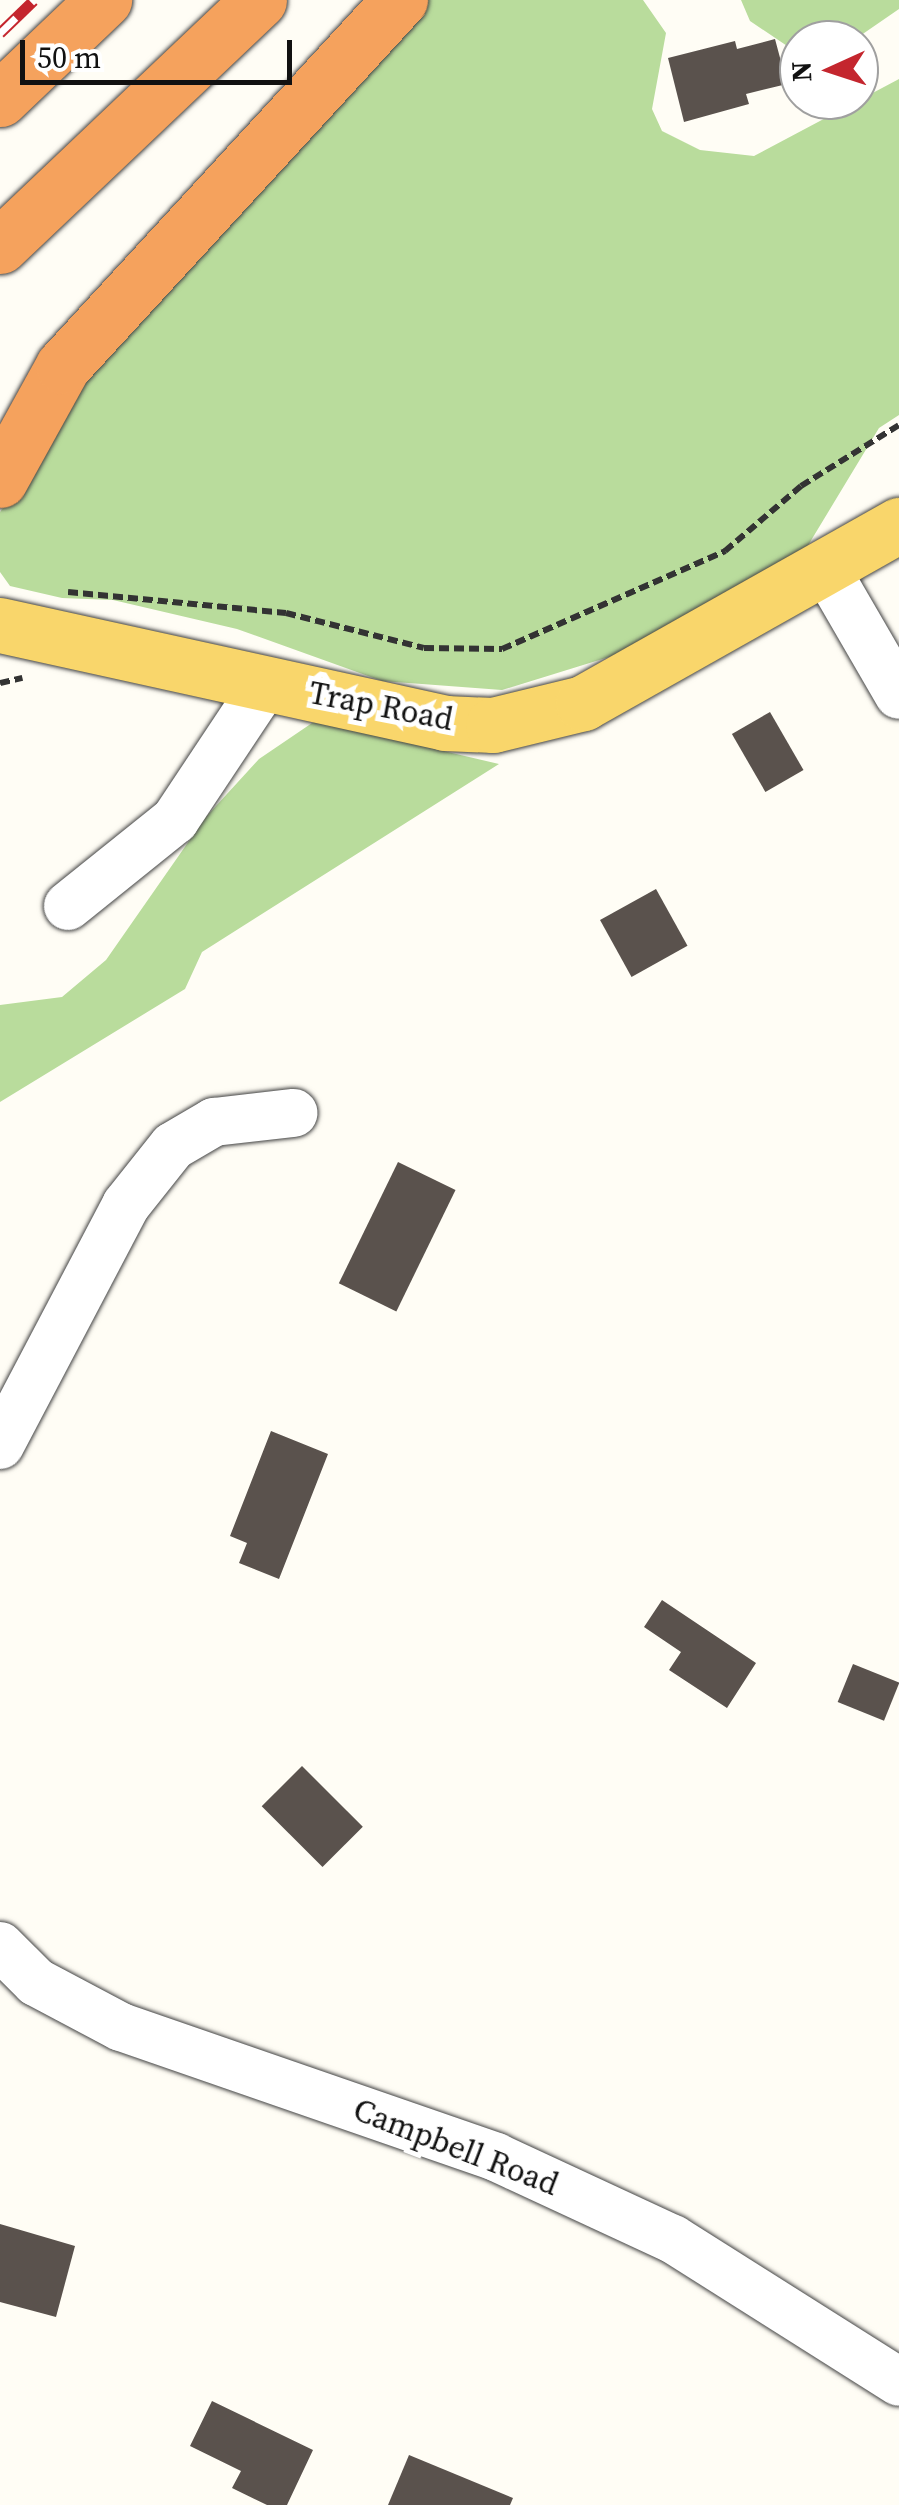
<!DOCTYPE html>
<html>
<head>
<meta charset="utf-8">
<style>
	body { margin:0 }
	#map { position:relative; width:899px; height:2505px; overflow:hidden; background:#fffdf5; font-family:"Source Serif 4",serif }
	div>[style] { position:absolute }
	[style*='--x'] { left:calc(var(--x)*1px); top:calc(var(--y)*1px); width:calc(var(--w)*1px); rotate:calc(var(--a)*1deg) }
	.forest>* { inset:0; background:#b9dc9c }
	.building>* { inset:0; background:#5a524d; transform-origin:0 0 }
	.path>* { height:6px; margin-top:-3px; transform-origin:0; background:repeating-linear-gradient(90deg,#333 0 10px,transparent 0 15px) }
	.roads { filter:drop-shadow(0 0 2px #444) drop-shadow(0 0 2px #444) }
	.minor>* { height:48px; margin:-24px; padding:0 24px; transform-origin:24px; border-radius:24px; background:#fff }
	.major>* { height:55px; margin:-27.5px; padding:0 27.5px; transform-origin:27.5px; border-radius:27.5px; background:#f9d66b }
	.highway>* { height:55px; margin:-27.5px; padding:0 27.5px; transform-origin:27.5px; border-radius:27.5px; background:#f5a25d }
	.rail>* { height:11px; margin-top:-5.5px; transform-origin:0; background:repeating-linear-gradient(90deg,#fff 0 22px,#c4262e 0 44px); box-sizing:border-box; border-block:2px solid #c4262e }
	span { translate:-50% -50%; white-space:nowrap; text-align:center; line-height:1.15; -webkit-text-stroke:10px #fff; paint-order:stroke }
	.street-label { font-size:32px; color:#111 }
	.north { position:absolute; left:779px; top:20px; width:100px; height:100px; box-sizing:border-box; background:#fff; border:2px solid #a0a0a0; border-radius:50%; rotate:267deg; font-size:28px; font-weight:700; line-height:40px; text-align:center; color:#111 }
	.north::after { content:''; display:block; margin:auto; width:35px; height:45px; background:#c4262e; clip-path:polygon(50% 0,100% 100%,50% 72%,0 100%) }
	.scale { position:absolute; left:20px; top:40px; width:272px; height:45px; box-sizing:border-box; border:5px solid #111; border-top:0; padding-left:12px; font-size:30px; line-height:35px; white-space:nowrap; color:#111; -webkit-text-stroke:8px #fff; paint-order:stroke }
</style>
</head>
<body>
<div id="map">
	<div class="forest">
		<div style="clip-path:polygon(427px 0,643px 0,666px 33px,652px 109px,662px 131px,700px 150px,754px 156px,899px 79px,899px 415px,879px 428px,798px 562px,651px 644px,502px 690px,382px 681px,237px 629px,113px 600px,62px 598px,10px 586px,0 572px,0 512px,97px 362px)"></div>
		<div style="clip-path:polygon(741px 0,899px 0,899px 9px,854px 40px,799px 40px,799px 54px,750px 21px)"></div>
		<div style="clip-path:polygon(315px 721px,499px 764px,202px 952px,185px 989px,0 1102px,0 1005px,62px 997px,106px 960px,205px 818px,259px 759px)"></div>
	</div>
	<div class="building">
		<div style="clip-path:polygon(775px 39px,787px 84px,746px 94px,749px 104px,684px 122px,668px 58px,735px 41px,737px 49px)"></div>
		<div style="left:770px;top:712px;width:67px;height:44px;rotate:60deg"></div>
		<div style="left:656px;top:889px;width:65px;height:64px;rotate:61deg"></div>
		<div style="left:398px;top:1162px;width:64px;height:135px;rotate:26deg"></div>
		<div style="clip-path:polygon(271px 1431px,328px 1454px,279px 1579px,239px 1563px,247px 1543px,230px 1536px)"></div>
		<div style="clip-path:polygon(662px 1600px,756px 1663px,727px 1708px,669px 1670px,681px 1652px,644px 1627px)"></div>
		<div style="left:853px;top:1664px;width:50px;height:41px;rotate:22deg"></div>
		<div style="left:302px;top:1766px;width:86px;height:57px;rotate:45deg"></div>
		<div style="clip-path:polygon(0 2224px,75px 2246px,56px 2317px,0 2302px)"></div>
		<div style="clip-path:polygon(212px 2401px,313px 2450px,287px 2505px,267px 2505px,232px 2488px,241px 2471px,190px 2446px)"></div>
		<div style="clip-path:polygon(409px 2455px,513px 2498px,510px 2505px,388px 2505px)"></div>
	</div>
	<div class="path">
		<div style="--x:68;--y:592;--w:219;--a:5.5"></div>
		<div style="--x:286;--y:613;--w:142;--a:14.2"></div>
		<div style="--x:424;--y:648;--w:78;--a:0.7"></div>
		<div style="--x:502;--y:649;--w:244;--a:-23.7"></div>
		<div style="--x:725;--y:551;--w:100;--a:-40.5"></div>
		<div style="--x:801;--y:486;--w:115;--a:-31.9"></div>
		<div style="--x:0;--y:683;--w:23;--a:-13"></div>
	</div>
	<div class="roads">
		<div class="minor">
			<div style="--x:827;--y:571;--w:143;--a:59.9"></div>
			<div style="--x:68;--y:906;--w:137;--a:-38.8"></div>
			<div style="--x:175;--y:820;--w:164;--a:-56.4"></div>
			<div style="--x:0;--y:1445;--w:271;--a:-62.3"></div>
			<div style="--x:126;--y:1205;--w:75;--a:-51.5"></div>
			<div style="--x:173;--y:1146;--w:48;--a:-30.3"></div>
			<div style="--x:214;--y:1122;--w:80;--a:-6.5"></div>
			<div style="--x:0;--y:1946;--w:51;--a:45"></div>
			<div style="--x:36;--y:1982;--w:96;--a:27.9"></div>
			<div style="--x:121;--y:2027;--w:397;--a:19.1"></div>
			<div style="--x:496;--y:2157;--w:195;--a:24.9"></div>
			<div style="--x:673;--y:2239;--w:267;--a:32.3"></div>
		</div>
		<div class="major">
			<div style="--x:0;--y:625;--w:456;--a:12.4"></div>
			<div style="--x:445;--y:723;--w:48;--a:2.4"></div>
			<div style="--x:493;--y:725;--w:93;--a:-13.7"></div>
			<div style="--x:583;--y:703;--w:363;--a:-29.4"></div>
		</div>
		<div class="highway">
			<div style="--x:0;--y:99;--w:144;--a:-43.6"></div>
			<div style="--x:0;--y:246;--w:357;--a:-43.5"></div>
			<div style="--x:0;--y:480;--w:130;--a:-61.1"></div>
			<div style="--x:63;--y:366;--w:498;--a:-47.4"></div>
		</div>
	</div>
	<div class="rail">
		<div style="--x:0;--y:33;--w:47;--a:-44.1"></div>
	</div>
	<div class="street-label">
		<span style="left:381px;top:706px;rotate:11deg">Trap Road</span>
		<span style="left:456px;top:2147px;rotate:21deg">Campbell Road</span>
	</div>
	<div class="north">N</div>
	<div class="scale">50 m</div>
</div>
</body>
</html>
